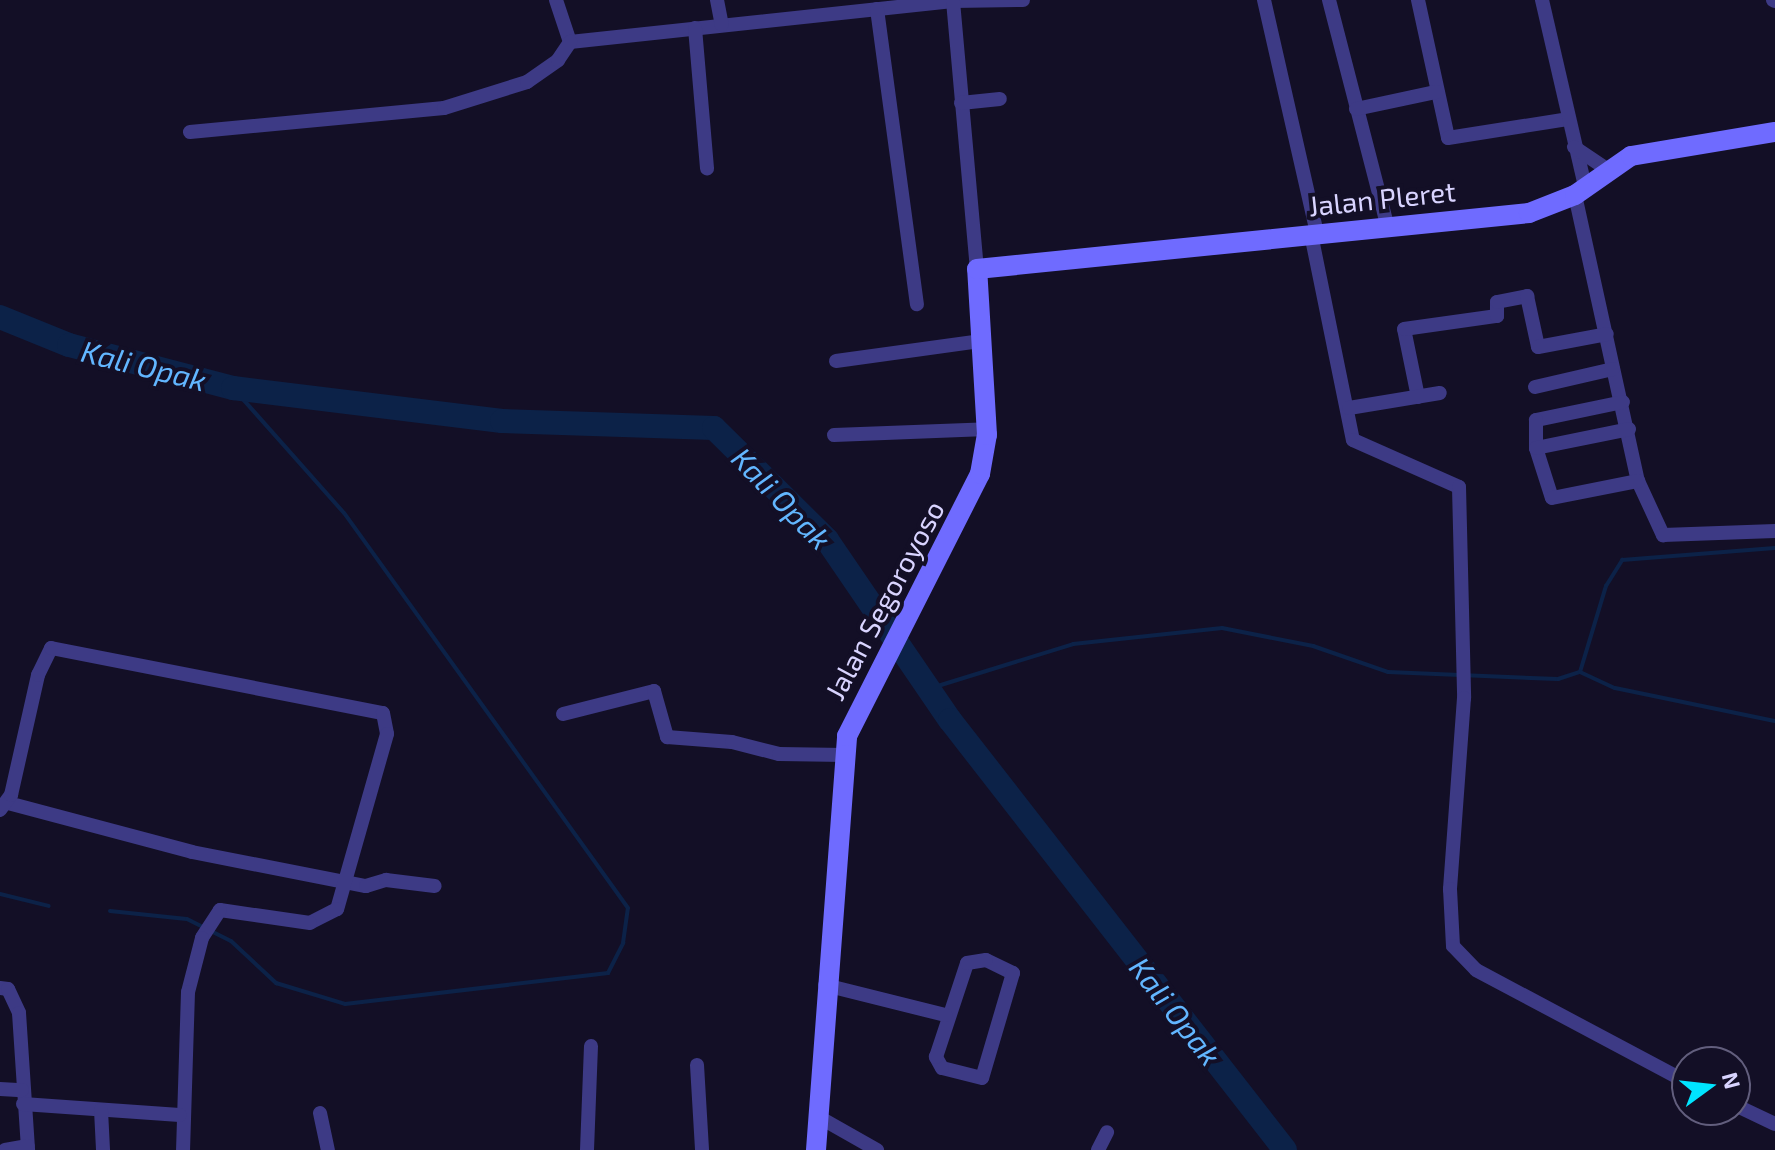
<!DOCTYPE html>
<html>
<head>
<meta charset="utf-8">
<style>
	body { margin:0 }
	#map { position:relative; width:1775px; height:1150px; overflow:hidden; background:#130f26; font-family:"Exo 2",sans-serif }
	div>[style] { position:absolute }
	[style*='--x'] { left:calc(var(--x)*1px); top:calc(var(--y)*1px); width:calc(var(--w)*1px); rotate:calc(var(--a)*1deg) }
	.stream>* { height:4px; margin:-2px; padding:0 2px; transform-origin:2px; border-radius:2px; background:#0c2248 }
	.river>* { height:24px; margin:-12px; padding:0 12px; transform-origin:12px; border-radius:12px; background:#0c2248 }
	.street>* { height:14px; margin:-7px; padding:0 7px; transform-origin:7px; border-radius:7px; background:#3d3a85 }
	.secondary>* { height:20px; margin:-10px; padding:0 10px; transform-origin:10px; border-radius:10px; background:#6f6bff }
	span { translate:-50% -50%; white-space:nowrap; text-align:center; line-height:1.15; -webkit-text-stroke:8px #130f26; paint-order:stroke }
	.street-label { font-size:28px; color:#d9d4ff }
	.water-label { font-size:30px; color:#62b6ff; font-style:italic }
	.north { position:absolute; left:1671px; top:1046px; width:80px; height:80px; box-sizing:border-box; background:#130f26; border:2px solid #625e7d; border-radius:50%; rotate:75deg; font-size:22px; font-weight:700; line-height:32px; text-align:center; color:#d9d4ff }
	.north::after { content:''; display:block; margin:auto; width:28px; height:36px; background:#00e5ff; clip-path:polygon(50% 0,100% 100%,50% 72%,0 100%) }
</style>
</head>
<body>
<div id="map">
	<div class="stream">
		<div style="--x:1580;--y:672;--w:90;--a:-73.2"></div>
		<div style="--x:1606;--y:586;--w:31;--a:-58"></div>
		<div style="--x:1622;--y:560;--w:153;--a:-4.5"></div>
		<div style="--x:928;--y:689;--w:152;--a:-17.2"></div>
		<div style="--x:1073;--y:644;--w:150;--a:-6.1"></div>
		<div style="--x:1222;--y:628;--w:93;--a:11.2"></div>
		<div style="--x:1313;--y:646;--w:79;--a:19.1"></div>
		<div style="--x:1388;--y:672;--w:170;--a:2.4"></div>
		<div style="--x:1558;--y:679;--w:23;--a:-18"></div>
		<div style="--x:1580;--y:672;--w:38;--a:25"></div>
		<div style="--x:1615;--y:688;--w:163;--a:11.7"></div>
		<div style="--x:0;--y:894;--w:50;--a:13.8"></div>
		<div style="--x:110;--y:911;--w:77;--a:5.9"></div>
		<div style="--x:187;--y:919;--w:49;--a:26.6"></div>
		<div style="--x:231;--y:941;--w:62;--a:43"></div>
		<div style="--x:276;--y:983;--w:72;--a:16.9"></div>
		<div style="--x:345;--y:1004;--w:265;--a:-6.7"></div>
		<div style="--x:608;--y:973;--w:34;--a:-63"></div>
		<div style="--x:623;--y:943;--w:35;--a:-82"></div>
		<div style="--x:628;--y:908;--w:486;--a:-125.7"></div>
		<div style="--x:344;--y:513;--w:167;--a:-131.6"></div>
	</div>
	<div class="river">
		<div style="--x:0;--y:317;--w:74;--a:22.1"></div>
		<div style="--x:69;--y:345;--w:170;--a:14.7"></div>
		<div style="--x:233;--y:388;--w:271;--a:7"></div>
		<div style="--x:502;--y:421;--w:212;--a:1.9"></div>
		<div style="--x:714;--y:428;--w:159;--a:44.7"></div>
		<div style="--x:827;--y:540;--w:218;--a:55.7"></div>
		<div style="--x:950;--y:720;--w:545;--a:52.08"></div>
	</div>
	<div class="street">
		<div style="--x:556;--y:0;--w:44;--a:71.6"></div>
		<div style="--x:570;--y:42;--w:385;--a:-6.1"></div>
		<div style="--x:953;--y:1;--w:70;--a:-0.8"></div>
		<div style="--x:717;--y:0;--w:25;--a:79"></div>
		<div style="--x:1264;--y:0;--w:239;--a:77.2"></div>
		<div style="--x:1329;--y:0;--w:231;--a:75.5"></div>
		<div style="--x:1418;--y:0;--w:141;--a:77.7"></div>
		<div style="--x:1448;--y:138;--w:121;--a:-9"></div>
		<div style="--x:1542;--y:0;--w:191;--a:77"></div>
		<div style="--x:1773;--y:0;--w:2;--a:27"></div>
		<div style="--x:953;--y:1;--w:269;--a:84.9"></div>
		<div style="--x:877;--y:9;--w:298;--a:82.3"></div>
		<div style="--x:695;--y:28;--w:141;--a:85.1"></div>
		<div style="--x:961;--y:103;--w:39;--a:-6"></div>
		<div style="--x:1356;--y:109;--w:82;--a:-12"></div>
		<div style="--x:190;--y:132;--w:255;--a:-5.4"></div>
		<div style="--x:444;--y:108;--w:87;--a:-17.4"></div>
		<div style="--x:527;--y:82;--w:38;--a:-35"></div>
		<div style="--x:558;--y:60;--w:22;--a:-56"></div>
		<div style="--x:1574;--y:147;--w:40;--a:34"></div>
		<div style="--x:1575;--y:195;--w:293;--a:77.6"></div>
		<div style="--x:1638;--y:481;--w:60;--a:65.2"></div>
		<div style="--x:1663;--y:535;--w:112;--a:-2"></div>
		<div style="--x:1311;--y:234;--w:210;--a:78.5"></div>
		<div style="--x:1353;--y:440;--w:116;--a:23.9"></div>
		<div style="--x:1459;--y:487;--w:211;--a:88.6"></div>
		<div style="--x:1464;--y:698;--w:192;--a:94.2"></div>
		<div style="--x:1450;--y:889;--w:57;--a:87"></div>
		<div style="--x:1453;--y:946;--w:33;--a:46"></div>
		<div style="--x:1476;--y:970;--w:239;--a:28"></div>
		<div style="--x:836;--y:361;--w:145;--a:-7.9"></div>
		<div style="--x:1535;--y:387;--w:80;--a:-13"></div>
		<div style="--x:1418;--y:397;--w:69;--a:-101.6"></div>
		<div style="--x:1404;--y:329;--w:94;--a:-8"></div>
		<div style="--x:1497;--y:316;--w:14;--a:-90"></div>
		<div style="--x:1497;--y:302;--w:31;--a:-11"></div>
		<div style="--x:1527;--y:296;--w:52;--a:77.8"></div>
		<div style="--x:1538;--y:347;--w:70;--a:-10.7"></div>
		<div style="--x:1623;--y:402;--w:89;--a:168.3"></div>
		<div style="--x:1536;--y:420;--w:28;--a:90"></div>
		<div style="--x:1536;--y:448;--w:52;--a:72.3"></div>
		<div style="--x:1552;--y:498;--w:88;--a:-11.2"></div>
		<div style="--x:1349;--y:408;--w:92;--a:-9.4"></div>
		<div style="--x:834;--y:435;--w:153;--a:-2.2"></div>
		<div style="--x:1536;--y:448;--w:95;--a:-11.5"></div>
		<div style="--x:563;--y:714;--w:94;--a:-14.2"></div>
		<div style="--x:654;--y:691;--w:48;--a:74.2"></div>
		<div style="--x:667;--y:737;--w:65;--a:4.4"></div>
		<div style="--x:732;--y:742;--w:49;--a:14.3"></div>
		<div style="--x:779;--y:754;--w:66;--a:0.9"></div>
		<div style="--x:8;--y:803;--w:190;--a:14.9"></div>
		<div style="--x:192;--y:852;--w:177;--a:11.1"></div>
		<div style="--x:366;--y:886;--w:21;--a:-17"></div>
		<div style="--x:386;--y:880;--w:49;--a:7"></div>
		<div style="--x:0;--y:810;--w:19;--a:-54"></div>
		<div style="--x:11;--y:795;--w:123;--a:-77.3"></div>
		<div style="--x:38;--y:675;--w:30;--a:-64"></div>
		<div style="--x:51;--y:648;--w:338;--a:11.1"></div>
		<div style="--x:383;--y:713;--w:21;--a:79"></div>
		<div style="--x:387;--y:734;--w:182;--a:105.9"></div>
		<div style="--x:337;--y:909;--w:30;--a:153"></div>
		<div style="--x:310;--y:923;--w:91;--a:-171.8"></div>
		<div style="--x:220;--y:910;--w:33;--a:123"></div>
		<div style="--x:202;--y:938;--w:56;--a:104.5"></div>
		<div style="--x:188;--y:992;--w:158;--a:91.8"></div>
		<div style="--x:986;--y:960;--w:30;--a:26"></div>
		<div style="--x:1013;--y:973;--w:109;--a:106.4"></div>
		<div style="--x:982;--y:1078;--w:41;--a:-166"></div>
		<div style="--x:942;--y:1068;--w:13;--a:-119"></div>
		<div style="--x:936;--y:1057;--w:99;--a:-71.7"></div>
		<div style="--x:967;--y:963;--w:19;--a:-9"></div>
		<div style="--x:825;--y:985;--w:124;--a:14"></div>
		<div style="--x:0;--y:988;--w:8;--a:7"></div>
		<div style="--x:8;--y:989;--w:26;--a:65"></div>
		<div style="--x:19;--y:1013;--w:137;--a:86.2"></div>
		<div style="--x:697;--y:1065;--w:85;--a:86.6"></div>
		<div style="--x:0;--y:1089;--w:22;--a:3"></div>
		<div style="--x:23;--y:1104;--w:157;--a:4"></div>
		<div style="--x:1735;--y:1105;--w:44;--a:25.4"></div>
		<div style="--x:101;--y:1110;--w:40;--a:87.1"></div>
		<div style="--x:320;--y:1113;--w:38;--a:78"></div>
		<div style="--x:817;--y:1116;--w:69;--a:29.5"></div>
		<div style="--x:5;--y:1150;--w:23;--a:-10"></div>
		<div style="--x:587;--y:1150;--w:104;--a:-87.8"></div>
		<div style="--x:1098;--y:1150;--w:20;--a:-63"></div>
	</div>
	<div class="secondary">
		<div style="--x:816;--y:1150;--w:415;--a:-85.7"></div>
		<div style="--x:847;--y:736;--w:294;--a:-63.1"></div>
		<div style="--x:980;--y:474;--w:40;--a:-80"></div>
		<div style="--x:987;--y:435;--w:166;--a:-93.4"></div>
		<div style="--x:977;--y:269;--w:555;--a:-5.79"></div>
		<div style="--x:1529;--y:213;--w:49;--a:-21.4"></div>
		<div style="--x:1575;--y:195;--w:68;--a:-34.9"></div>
		<div style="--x:1631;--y:156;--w:146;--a:-9.5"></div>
	</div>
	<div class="street-label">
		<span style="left:1382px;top:198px;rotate:-6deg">Jalan Pleret</span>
		<span style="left:884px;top:600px;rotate:-62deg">Jalan Segoroyoso</span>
	</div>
	<div class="water-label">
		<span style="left:144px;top:365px;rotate:14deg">Kali Opak</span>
		<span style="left:782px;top:498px;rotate:46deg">Kali Opak</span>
		<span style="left:1176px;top:1011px;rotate:52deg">Kali Opak</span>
	</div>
	<div class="north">N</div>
</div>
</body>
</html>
